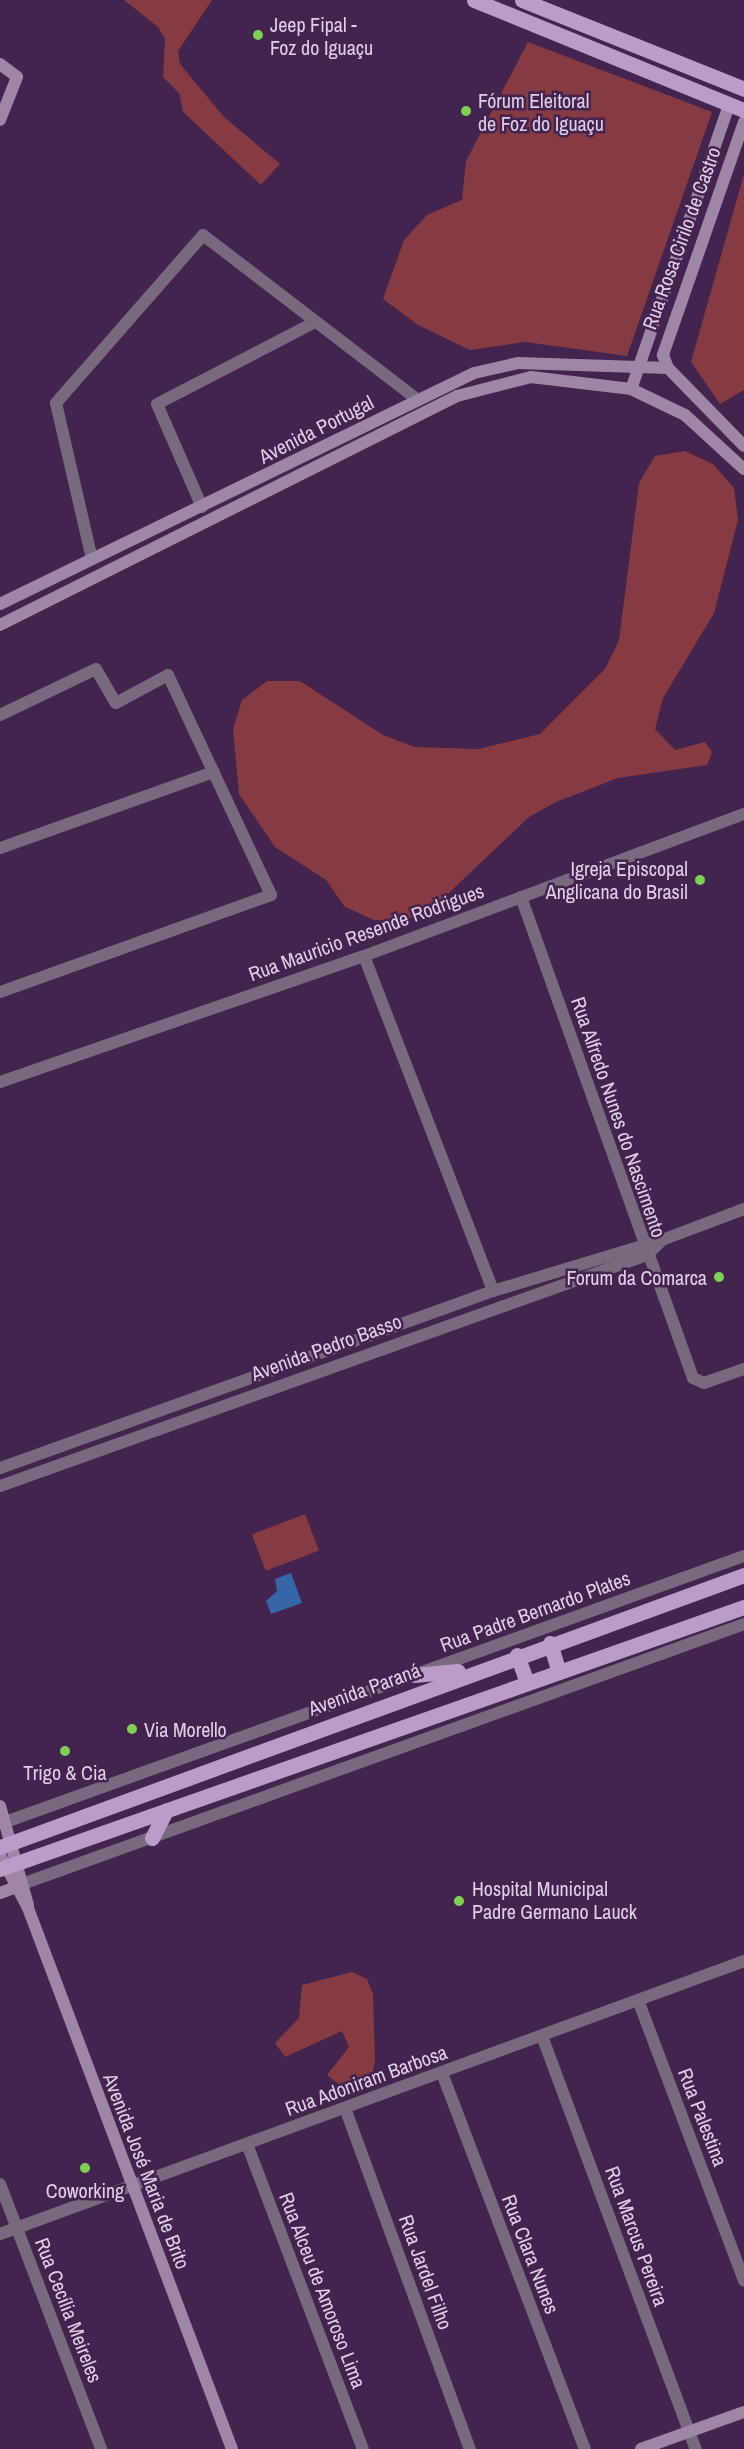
<!DOCTYPE html>
<html>
<head>
<meta charset="utf-8">
<style>
	body { margin:0 }
	#map { position:relative; width:744px; height:2449px; overflow:hidden; background:#43244f; font-family:"Archivo Narrow",sans-serif }
	div>[style] { position:absolute }
	[style*='--x'] { left:calc(var(--x)*1px); top:calc(var(--y)*1px); width:calc(var(--w)*1px); rotate:calc(var(--a)*1deg) }
	.green>* { inset:0; background:#863a41; transform-origin:0 0 }
	.water>* { inset:0; background:#3666a7 }
	.street>* { height:12px; margin:-6px; padding:0 6px; transform-origin:6px; border-radius:6px; background:#78697e }
	.secondary>* { height:12px; margin:-6px; padding:0 6px; transform-origin:6px; border-radius:6px; background:#9e86a7 }
	.primary>* { height:15px; margin:-7.5px; padding:0 7.5px; transform-origin:7.5px; border-radius:7.5px; background:#bb9cc8 }
	.dots>* { width:16px; height:16px; translate:-50% -50%; box-sizing:border-box; border:3px solid #43244f; border-radius:50% }
	span { translate:-50% -50%; white-space:nowrap; text-align:center; line-height:1.15; -webkit-text-stroke:5px #43244f; paint-order:stroke }
	.poi-label { font-size:20px; color:#e1cee9 }
	.left { translate:0 -50%; text-align:left }
	.right { translate:-100% -50%; text-align:right }
	.street-label { font-size:20px; color:#e1cee9 }
</style>
</head>
<body>
<div id="map">
	<div class="green">
		<div style="clip-path:polygon(124px 0,212px 0,178px 51px,180px 64px,224px 117px,280px 164px,261px 185px,183px 112px,179px 93px,163px 77px,165px 39px,158px 27px)"></div>
		<div style="clip-path:polygon(528px 42px,712px 112px,627px 356px,525px 342px,470px 350px,418px 325px,383px 299px,404px 240px,427px 215px,462px 200px,466px 161px)"></div>
		<div style="clip-path:polygon(744px 174px,744px 390px,720px 404px,691px 362px)"></div>
		<div style="clip-path:polygon(685px 451px,713px 464px,734px 488px,738px 520px,714px 613px,663px 698px,655px 729px,675px 750px,705px 742px,712px 752px,707px 765px,618px 778px,556px 802px,529px 817px,434px 907px,404px 921px,374px 920px,345px 907px,326px 880px,275px 847px,239px 794px,233px 729px,242px 700px,267px 681px,300px 681px,383px 735px,415px 747px,478px 749px,540px 734px,605px 669px,619px 640px,639px 483px,655px 456px)"></div>
		<div style="left:305px;top:1514px;width:39px;height:57px;rotate:69deg"></div>
		<div style="clip-path:polygon(352px 1972px,367px 1979px,373px 1994px,375px 2061px,372px 2076px,358px 2086px,341px 2086px,327px 2075px,349px 2047px,342px 2031px,285px 2057px,275px 2043px,299px 2018px,302px 1985px)"></div>
	</div>
	<div class="water">
		<div style="clip-path:polygon(291px 1573px,302px 1603px,271px 1614px,266px 1601px,277px 1591px,275px 1579px)"></div>
	</div>
	<div class="street">
		<div style="--x:202;--y:507;--w:112;--a:-113.6"></div>
		<div style="--x:157;--y:404;--w:176;--a:-27.4"></div>
		<div style="--x:92;--y:559;--w:160;--a:-103"></div>
		<div style="--x:56;--y:403;--w:223;--a:-48.8"></div>
		<div style="--x:203;--y:235;--w:271;--a:37.5"></div>
		<div style="--x:0;--y:715;--w:106;--a:-25.6"></div>
		<div style="--x:96;--y:669;--w:39;--a:60"></div>
		<div style="--x:116;--y:703;--w:59;--a:-28.3"></div>
		<div style="--x:168;--y:675;--w:243;--a:64.9"></div>
		<div style="--x:271;--y:895;--w:288;--a:160.3"></div>
		<div style="--x:0;--y:848;--w:227;--a:-19.6"></div>
		<div style="--x:521;--y:897;--w:511;--a:70.32"></div>
		<div style="--x:693;--y:1378;--w:12;--a:24"></div>
		<div style="--x:704;--y:1383;--w:42;--a:-19.3"></div>
		<div style="--x:364;--y:956;--w:359;--a:68.9"></div>
		<div style="--x:0;--y:1082;--w:385;--a:-19.1"></div>
		<div style="--x:364;--y:956;--w:406;--a:-20.5"></div>
		<div style="--x:0;--y:1468;--w:524;--a:-19.75"></div>
		<div style="--x:493;--y:1291;--w:177;--a:-16.8"></div>
		<div style="--x:662;--y:1240;--w:88;--a:-20.7"></div>
		<div style="--x:0;--y:1486;--w:687;--a:-19.65"></div>
		<div style="--x:647;--y:1255;--w:21;--a:-45"></div>
		<div style="--x:0;--y:1824;--w:791;--a:-19.81"></div>
		<div style="--x:25;--y:1883;--w:764;--a:-19.81"></div>
		<div style="--x:638;--y:2000;--w:300;--a:69.3"></div>
		<div style="--x:542;--y:2036;--w:441;--a:69.6"></div>
		<div style="--x:442;--y:2073;--w:402;--a:69.2"></div>
		<div style="--x:345;--y:2108;--w:363;--a:69.9"></div>
		<div style="--x:247;--y:2144;--w:326;--a:69.2"></div>
		<div style="--x:0;--y:2184;--w:284;--a:69.1"></div>
		<div style="--x:0;--y:2234;--w:793;--a:-20.15"></div>
	</div>
	<div class="secondary">
		<div style="--x:0;--y:64;--w:21;--a:37"></div>
		<div style="--x:17;--y:77;--w:46;--a:111.6"></div>
		<div style="--x:729;--y:105;--w:300;--a:109"></div>
		<div style="--x:631;--y:389;--w:60;--a:25.7"></div>
		<div style="--x:685;--y:415;--w:80;--a:42.5"></div>
		<div style="--x:744;--y:122;--w:247;--a:109.2"></div>
		<div style="--x:663;--y:355;--w:14;--a:69"></div>
		<div style="--x:668;--y:368;--w:109;--a:45.7"></div>
		<div style="--x:0;--y:604;--w:527;--a:-25.98"></div>
		<div style="--x:474;--y:373;--w:45;--a:-12.8"></div>
		<div style="--x:518;--y:363;--w:150;--a:1.9"></div>
		<div style="--x:0;--y:625;--w:511;--a:-26.62"></div>
		<div style="--x:457;--y:396;--w:76;--a:-14.4"></div>
		<div style="--x:531;--y:377;--w:101;--a:6.8"></div>
		<div style="--x:0;--y:1806;--w:103;--a:74.2"></div>
		<div style="--x:0;--y:1855;--w:60;--a:62.2"></div>
		<div style="--x:28;--y:1908;--w:578;--a:69.34"></div>
		<div style="--x:0;--y:1893;--w:23;--a:-20"></div>
		<div style="--x:641;--y:2449;--w:109;--a:-19.8"></div>
	</div>
	<div class="primary">
		<div style="--x:474;--y:0;--w:292;--a:22.2"></div>
		<div style="--x:522;--y:0;--w:239;--a:21.8"></div>
		<div style="--x:550;--y:1643;--w:30;--a:73"></div>
		<div style="--x:517;--y:1655;--w:30;--a:70"></div>
		<div style="--x:414;--y:1675;--w:44;--a:-5.2"></div>
		<div style="--x:152;--y:1838;--w:31;--a:-63"></div>
		<div style="--x:0;--y:1847;--w:792;--a:-20.08"></div>
		<div style="--x:0;--y:1869;--w:789;--a:-19.4"></div>
	</div>
	<div class="dots">
		<div style="left:258px;top:35px;background:#7ed153"></div>
		<div style="left:466px;top:111px;background:#7ed153"></div>
		<div style="left:700px;top:880px;background:#7ed153"></div>
		<div style="left:719px;top:1277px;background:#7ed153"></div>
		<div style="left:132px;top:1729px;background:#7ed153"></div>
		<div style="left:65px;top:1751px;background:#7ed153"></div>
		<div style="left:459px;top:1901px;background:#7ed153"></div>
		<div style="left:85px;top:2168px;background:#7ed153"></div>
	</div>
	<div class="poi-label">
		<span class="left" style="left:270px;top:36px">Jeep Fipal -<br>Foz do Iguaçu</span>
		<span class="left" style="left:478px;top:112px">Fórum Eleitoral<br>de Foz do Iguaçu</span>
		<span class="right" style="left:688px;top:880px">Igreja Episcopal<br>Anglicana do Brasil</span>
		<span class="right" style="left:707px;top:1277px">Forum da Comarca</span>
		<span class="left" style="left:144px;top:1729px">Via Morello</span>
		<span style="left:65px;top:1772px">Trigo &amp; Cia</span>
		<span class="left" style="left:472px;top:1900px">Hospital Municipal<br>Padre Germano Lauck</span>
		<span style="left:85px;top:2190px">Coworking</span>
	</div>
	<div class="street-label">
		<span style="left:681px;top:238px;rotate:-70deg">Rua Rosa Cirilo de Castro</span>
		<span style="left:316px;top:429px;rotate:-27deg">Avenida Portugal</span>
		<span style="left:366px;top:932px;rotate:-20deg">Rua Mauricio Resende Rodrigues</span>
		<span style="left:619px;top:1117px;rotate:71deg">Rua Alfredo Nunes do Nascimento</span>
		<span style="left:326px;top:1347px;rotate:-20deg">Avenida Pedro Basso</span>
		<span style="left:535px;top:1611px;rotate:-20deg">Rua Padre Bernardo Plates</span>
		<span style="left:364px;top:1689px;rotate:-20deg">Avenida Paraná</span>
		<span style="left:366px;top:2080px;rotate:-20deg">Rua Adoniram Barbosa</span>
		<span style="left:703px;top:2117px;rotate:69deg">Rua Palestina</span>
		<span style="left:147px;top:2171px;rotate:69deg">Avenida José Maria de Brito</span>
		<span style="left:637px;top:2236px;rotate:70deg">Rua Marcus Pereira</span>
		<span style="left:531px;top:2254px;rotate:69deg">Rua Clara Nunes</span>
		<span style="left:426px;top:2272px;rotate:70deg">Rua Jardel Filho</span>
		<span style="left:323px;top:2290px;rotate:69deg">Rua Alceu de Amoroso Lima</span>
		<span style="left:69px;top:2310px;rotate:69deg">Rua Cecília Meireles</span>
	</div>
</div>
</body>
</html>
